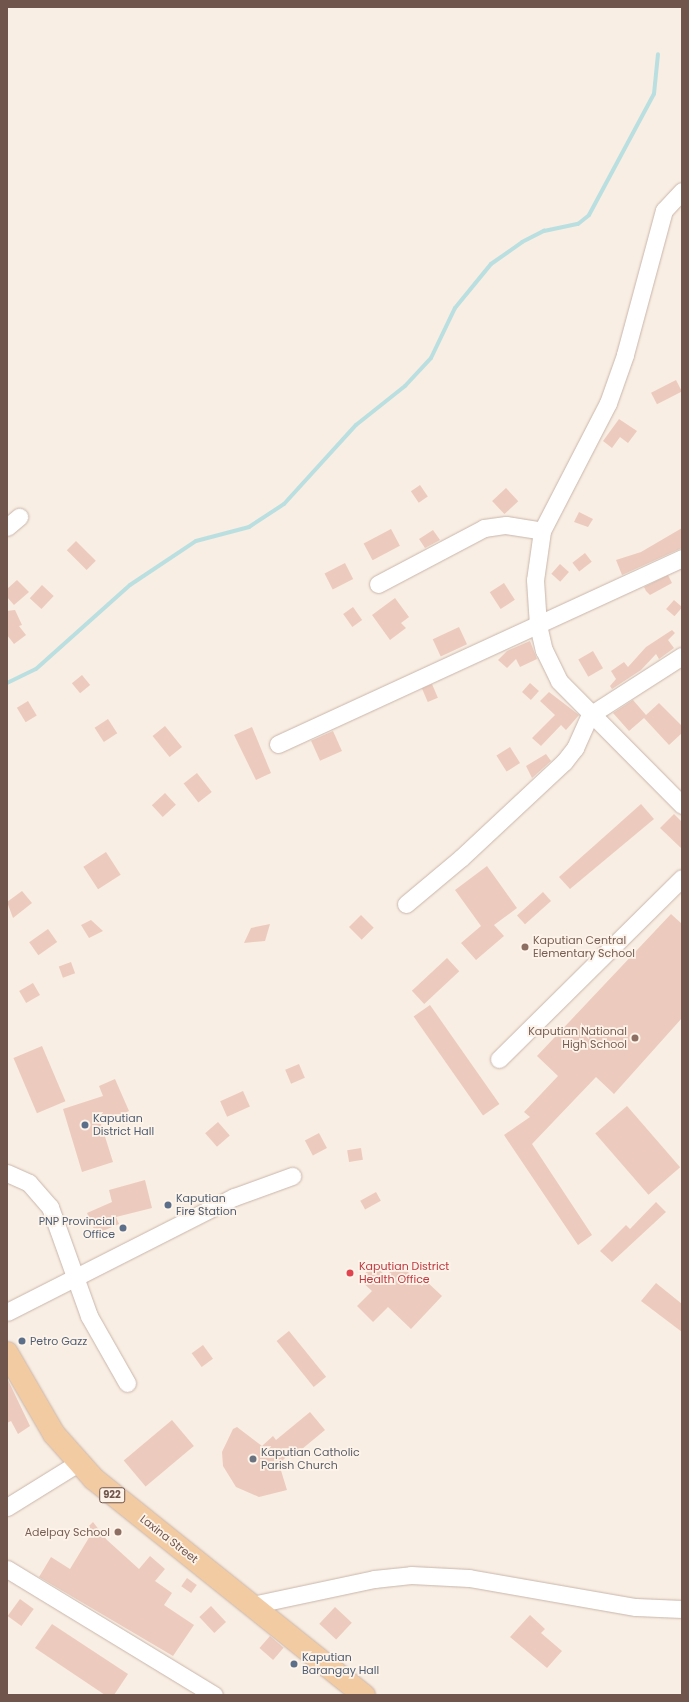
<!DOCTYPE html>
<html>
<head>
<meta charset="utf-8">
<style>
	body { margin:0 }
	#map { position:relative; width:689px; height:1702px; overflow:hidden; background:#f9eee3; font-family:Poppins,sans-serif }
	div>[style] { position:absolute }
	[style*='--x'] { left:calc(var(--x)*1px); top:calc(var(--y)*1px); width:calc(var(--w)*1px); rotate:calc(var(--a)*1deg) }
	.stream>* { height:4px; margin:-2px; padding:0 2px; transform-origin:2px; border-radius:2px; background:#badfe0 }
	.building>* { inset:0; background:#eccbbe; transform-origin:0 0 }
	.roads { filter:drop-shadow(0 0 1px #c9b5ab) drop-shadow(0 0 1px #c9b5ab) }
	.minor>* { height:17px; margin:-8.5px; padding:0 8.5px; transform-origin:8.5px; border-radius:8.5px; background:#fff }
	.major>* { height:22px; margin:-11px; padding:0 11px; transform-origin:11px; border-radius:11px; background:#f2cba2 }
	.dots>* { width:11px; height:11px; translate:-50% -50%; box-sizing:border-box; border:2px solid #fdf3e9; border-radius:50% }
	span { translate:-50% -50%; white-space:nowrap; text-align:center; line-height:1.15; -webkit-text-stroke:3.5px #fdf3e9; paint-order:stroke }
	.shield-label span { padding:1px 3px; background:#fdf3e9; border:1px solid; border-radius:3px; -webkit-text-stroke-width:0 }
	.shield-label { font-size:10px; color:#6f554c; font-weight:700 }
	.education-label { font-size:11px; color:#785e54 }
	.left { translate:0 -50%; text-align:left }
	.right { translate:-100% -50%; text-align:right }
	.service-label { font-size:11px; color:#4e5e75 }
	.health-label { font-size:11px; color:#be3a42 }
	.worship-label { font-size:11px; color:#5b616d }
	.street-label { font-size:11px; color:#6f554c }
	.frame { position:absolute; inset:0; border:8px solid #6f554c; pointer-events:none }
</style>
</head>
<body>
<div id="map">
	<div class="stream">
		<div style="--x:7;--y:683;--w:32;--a:-26"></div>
		<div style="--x:36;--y:669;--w:126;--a:-41.8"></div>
		<div style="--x:130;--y:585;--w:79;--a:-33.7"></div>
		<div style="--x:196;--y:541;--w:55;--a:-14.8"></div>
		<div style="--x:249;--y:527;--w:42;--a:-33.3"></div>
		<div style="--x:284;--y:504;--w:107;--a:-47.7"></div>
		<div style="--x:356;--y:425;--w:63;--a:-38.5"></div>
		<div style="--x:405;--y:386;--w:38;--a:-47"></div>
		<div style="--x:431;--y:358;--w:55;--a:-64.4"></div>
		<div style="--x:455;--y:308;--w:57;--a:-50.7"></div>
		<div style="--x:491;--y:264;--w:38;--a:-35"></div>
		<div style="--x:522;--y:242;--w:25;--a:-27"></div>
		<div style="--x:544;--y:231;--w:35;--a:-12"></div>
		<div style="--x:578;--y:224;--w:14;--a:-39"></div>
		<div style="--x:589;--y:215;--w:137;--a:-61.8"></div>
		<div style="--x:654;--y:94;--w:40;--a:-84.3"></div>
	</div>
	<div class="building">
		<div style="left:676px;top:380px;width:13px;height:28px;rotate:63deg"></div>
		<div style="clip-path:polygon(619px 419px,637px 431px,628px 443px,620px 437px,612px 448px,603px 441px)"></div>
		<div style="left:420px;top:485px;width:14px;height:11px;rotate:56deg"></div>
		<div style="left:506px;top:488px;width:18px;height:19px;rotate:47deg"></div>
		<div style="clip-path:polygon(579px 512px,593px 519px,588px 527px,574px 522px)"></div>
		<div style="clip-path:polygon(682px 528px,682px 548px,622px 575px,616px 560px,641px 552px)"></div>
		<div style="left:391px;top:529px;width:19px;height:31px;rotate:62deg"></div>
		<div style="clip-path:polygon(433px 530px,440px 540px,425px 548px,419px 539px)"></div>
		<div style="left:76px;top:541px;width:28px;height:13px;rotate:45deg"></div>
		<div style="left:585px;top:553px;width:11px;height:16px;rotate:52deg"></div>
		<div style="left:345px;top:563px;width:18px;height:23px;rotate:63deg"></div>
		<div style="left:560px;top:564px;width:12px;height:13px;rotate:42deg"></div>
		<div style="clip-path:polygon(668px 575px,672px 583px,650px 595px,646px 591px,644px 587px)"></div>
		<div style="clip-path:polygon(17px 580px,29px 592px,14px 605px,7px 597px,7px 589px)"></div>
		<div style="left:504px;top:583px;width:20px;height:17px;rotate:57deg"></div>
		<div style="left:42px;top:585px;width:16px;height:18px;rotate:43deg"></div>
		<div style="clip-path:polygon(395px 598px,409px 617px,401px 623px,406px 628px,390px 640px,372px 615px)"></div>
		<div style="left:674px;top:600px;width:11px;height:12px;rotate:41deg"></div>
		<div style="left:353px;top:607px;width:16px;height:12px;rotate:55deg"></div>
		<div style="clip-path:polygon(15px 610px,22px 625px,19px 626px,26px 635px,14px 644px,7px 635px,7px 611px)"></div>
		<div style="left:459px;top:627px;width:19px;height:29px;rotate:65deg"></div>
		<div style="clip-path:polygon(672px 630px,675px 633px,668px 640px,674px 648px,659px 659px,656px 654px,641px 670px,612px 689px,610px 686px,616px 679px,611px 671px,624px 662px,628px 667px,646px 647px)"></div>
		<div style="clip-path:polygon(530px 641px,537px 659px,520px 667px,516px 659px,507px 668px,498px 660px,507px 651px)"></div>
		<div style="left:593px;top:651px;width:20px;height:17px;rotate:60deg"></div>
		<div style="left:82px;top:675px;width:13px;height:13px;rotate:51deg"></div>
		<div style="left:530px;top:683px;width:12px;height:12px;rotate:42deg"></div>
		<div style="left:432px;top:684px;width:15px;height:11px;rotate:67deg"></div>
		<div style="clip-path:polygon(549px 692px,579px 715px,566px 730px,561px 725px,541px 746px,532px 738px,555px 715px,540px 701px)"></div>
		<div style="clip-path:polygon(633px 700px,646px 715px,659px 703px,682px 726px,682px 733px,669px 745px,644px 718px,629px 731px,613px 713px)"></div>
		<div style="left:28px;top:701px;width:17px;height:13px;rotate:59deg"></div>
		<div style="left:108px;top:719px;width:17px;height:16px;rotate:57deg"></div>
		<div style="left:165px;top:726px;width:27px;height:16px;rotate:51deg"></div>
		<div style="clip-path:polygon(252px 727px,271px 773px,256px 780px,234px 735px)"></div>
		<div style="left:333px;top:731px;width:22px;height:24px;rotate:66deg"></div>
		<div style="left:510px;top:747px;width:19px;height:16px;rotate:58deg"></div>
		<div style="clip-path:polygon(546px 754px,551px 761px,532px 778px,526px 766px)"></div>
		<div style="left:197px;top:773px;width:24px;height:17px;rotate:52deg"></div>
		<div style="left:165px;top:793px;width:16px;height:18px;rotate:47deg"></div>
		<div style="clip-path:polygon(641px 804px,654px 819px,570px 889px,559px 877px)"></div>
		<div style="clip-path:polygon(674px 814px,682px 822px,682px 849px,660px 828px)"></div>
		<div style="left:106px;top:852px;width:27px;height:27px;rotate:57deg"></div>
		<div style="clip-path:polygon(487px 866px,517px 908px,494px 925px,504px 936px,476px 960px,461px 943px,481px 926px,455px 890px)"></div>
		<div style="clip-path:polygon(22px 891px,32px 903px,13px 918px,7px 902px)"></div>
		<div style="left:543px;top:892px;width:12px;height:35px;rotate:48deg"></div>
		<div style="clip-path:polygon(671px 914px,682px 924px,682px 1018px,614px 1094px,596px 1077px,532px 1144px,592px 1235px,578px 1245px,504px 1135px,530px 1117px,524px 1112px,558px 1076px,537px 1056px)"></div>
		<div style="left:361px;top:915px;width:18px;height:17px;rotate:45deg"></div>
		<div style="clip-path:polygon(91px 920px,103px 931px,89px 938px,81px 925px)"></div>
		<div style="clip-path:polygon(270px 924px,265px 941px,244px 943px,251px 928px)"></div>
		<div style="left:48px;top:929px;width:16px;height:23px;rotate:55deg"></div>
		<div style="left:447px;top:958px;width:18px;height:48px;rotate:47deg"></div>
		<div style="left:71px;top:962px;width:12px;height:13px;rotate:70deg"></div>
		<div style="left:33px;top:983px;width:14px;height:16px;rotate:60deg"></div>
		<div style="left:430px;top:1005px;width:121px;height:20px;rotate:55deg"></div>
		<div style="left:42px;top:1046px;width:60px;height:31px;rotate:67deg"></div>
		<div style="left:299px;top:1064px;width:15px;height:15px;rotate:67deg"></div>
		<div style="clip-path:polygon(115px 1079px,129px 1111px,101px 1124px,113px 1162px,82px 1172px,63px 1109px,103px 1096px,99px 1086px)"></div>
		<div style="left:243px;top:1091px;width:17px;height:25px;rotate:66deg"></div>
		<div style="left:627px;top:1106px;width:81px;height:42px;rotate:49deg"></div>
		<div style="left:218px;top:1122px;width:18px;height:17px;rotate:49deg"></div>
		<div style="left:319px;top:1133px;width:17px;height:16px;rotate:62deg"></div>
		<div style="left:361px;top:1148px;width:12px;height:14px;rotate:81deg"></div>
		<div style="clip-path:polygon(145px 1180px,152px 1208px,116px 1217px,119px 1224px,96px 1234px,87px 1213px,112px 1202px,109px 1190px)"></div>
		<div style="left:376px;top:1192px;width:10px;height:18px;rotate:61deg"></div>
		<div style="clip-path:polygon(656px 1202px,666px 1212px,612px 1262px,600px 1251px,626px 1225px,630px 1229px)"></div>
		<div style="clip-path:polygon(399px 1263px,422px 1286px,426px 1281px,442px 1296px,411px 1329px,388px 1307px,373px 1322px,357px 1306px,372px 1291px,360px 1280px,373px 1264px,386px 1276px)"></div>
		<div style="clip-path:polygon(656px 1283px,682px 1304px,682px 1332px,641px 1301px)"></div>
		<div style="left:289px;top:1331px;width:59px;height:16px;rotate:51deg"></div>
		<div style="left:203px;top:1345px;width:17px;height:14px;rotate:54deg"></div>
		<div style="clip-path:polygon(7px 1378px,30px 1426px,18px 1434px,11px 1421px,7px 1423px)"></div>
		<div style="clip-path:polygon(310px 1412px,325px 1430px,296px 1454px,293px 1450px,279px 1464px,287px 1490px,259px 1497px,236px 1487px,223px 1466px,222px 1452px,233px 1429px,237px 1427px,262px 1446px,273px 1436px,276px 1440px)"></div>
		<div style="left:172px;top:1420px;width:34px;height:63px;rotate:50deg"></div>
		<div style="clip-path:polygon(93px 1522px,107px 1540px,139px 1569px,150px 1556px,165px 1569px,155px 1581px,172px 1593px,164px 1605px,194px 1625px,173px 1656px,39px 1577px,51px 1557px,70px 1569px,90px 1536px,85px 1530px)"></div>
		<div style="left:187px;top:1578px;width:12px;height:10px;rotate:35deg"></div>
		<div style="left:20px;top:1599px;width:17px;height:21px;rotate:36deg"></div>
		<div style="left:211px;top:1606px;width:22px;height:16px;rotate:47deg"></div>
		<div style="left:335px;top:1607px;width:23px;height:23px;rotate:43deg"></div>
		<div style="clip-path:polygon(530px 1615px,545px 1629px,541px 1633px,562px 1651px,547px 1668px,510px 1637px)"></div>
		<div style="clip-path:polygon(52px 1624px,128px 1674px,114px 1695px,105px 1695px,35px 1648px)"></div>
		<div style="left:270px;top:1636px;width:18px;height:16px;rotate:41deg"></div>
	</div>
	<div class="roads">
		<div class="minor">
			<div style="--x:682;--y:191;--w:26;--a:133"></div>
			<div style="--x:664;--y:210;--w:150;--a:105.1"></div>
			<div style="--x:625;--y:355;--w:51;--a:109.5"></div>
			<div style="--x:608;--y:403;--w:144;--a:117.3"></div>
			<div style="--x:542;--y:531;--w:49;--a:98.1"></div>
			<div style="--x:535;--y:580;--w:45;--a:86.2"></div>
			<div style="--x:538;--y:625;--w:26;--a:77"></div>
			<div style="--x:544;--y:650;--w:34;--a:64"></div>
			<div style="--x:559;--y:681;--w:175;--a:45.2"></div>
			<div style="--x:7;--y:527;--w:16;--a:-40"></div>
			<div style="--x:378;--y:584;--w:120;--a:-27.8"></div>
			<div style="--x:484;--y:528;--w:22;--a:-8"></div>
			<div style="--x:506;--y:525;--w:36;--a:9"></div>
			<div style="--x:278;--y:744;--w:445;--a:-24.7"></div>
			<div style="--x:406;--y:904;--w:72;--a:-39.9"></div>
			<div style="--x:461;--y:858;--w:141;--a:-43"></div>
			<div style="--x:564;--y:762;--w:18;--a:-52"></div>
			<div style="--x:575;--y:748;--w:36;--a:-66"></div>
			<div style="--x:590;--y:715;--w:109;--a:-32.7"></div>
			<div style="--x:499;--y:1059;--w:257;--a:-44.7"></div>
			<div style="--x:7;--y:1173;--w:24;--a:24"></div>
			<div style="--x:29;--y:1183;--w:32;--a:49"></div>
			<div style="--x:50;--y:1207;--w:116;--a:70.3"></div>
			<div style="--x:89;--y:1316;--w:77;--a:60.4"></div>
			<div style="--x:7;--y:1312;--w:254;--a:-26.9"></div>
			<div style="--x:234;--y:1197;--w:62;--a:-19.9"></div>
			<div style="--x:7;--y:1507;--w:84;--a:-31.8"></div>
			<div style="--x:7;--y:1569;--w:242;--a:31.3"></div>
			<div style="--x:252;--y:1605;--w:125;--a:-12"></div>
			<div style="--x:374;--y:1579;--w:37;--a:-6"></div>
			<div style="--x:411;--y:1575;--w:58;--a:3"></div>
			<div style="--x:469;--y:1578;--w:169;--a:9.9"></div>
			<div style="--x:636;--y:1607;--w:46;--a:2.5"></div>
		</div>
		<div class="major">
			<div style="--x:7;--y:1353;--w:94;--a:59.9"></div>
			<div style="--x:54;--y:1434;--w:60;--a:48.4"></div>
			<div style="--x:94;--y:1479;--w:346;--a:38.7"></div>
		</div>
	</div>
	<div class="dots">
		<div style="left:525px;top:947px;background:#8d6e63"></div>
		<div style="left:635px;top:1038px;background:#8d6e63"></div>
		<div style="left:85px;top:1125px;background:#5c6f8a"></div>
		<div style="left:168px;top:1205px;background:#5c6f8a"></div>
		<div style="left:123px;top:1228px;background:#5c6f8a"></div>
		<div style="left:350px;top:1273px;background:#e0444e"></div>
		<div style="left:22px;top:1341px;background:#5c6f8a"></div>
		<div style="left:253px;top:1459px;background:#6b7280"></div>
		<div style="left:118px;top:1532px;background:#8d6e63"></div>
		<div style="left:294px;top:1664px;background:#5c6f8a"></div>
	</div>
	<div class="shield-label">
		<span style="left:112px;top:1495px">922</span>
	</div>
	<div class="education-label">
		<span class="left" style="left:533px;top:947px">Kaputian Central<br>Elementary School</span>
		<span class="right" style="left:627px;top:1038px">Kaputian National<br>High School</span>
		<span class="right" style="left:110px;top:1532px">Adelpay School</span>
	</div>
	<div class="service-label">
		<span class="left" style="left:93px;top:1125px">Kaputian<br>District Hall</span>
		<span class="left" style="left:176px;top:1205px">Kaputian<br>Fire Station</span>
		<span class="right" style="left:115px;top:1228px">PNP Provincial<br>Office</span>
		<span class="left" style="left:30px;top:1341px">Petro Gazz</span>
		<span class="left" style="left:302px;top:1664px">Kaputian<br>Barangay Hall</span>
	</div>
	<div class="health-label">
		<span class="left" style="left:359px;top:1273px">Kaputian District<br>Health Office</span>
	</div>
	<div class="worship-label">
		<span class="left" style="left:261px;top:1459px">Kaputian Catholic<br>Parish Church</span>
	</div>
	<div class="street-label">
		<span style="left:169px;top:1539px;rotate:38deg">Laxina Street</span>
	</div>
	<div class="frame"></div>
</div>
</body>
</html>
